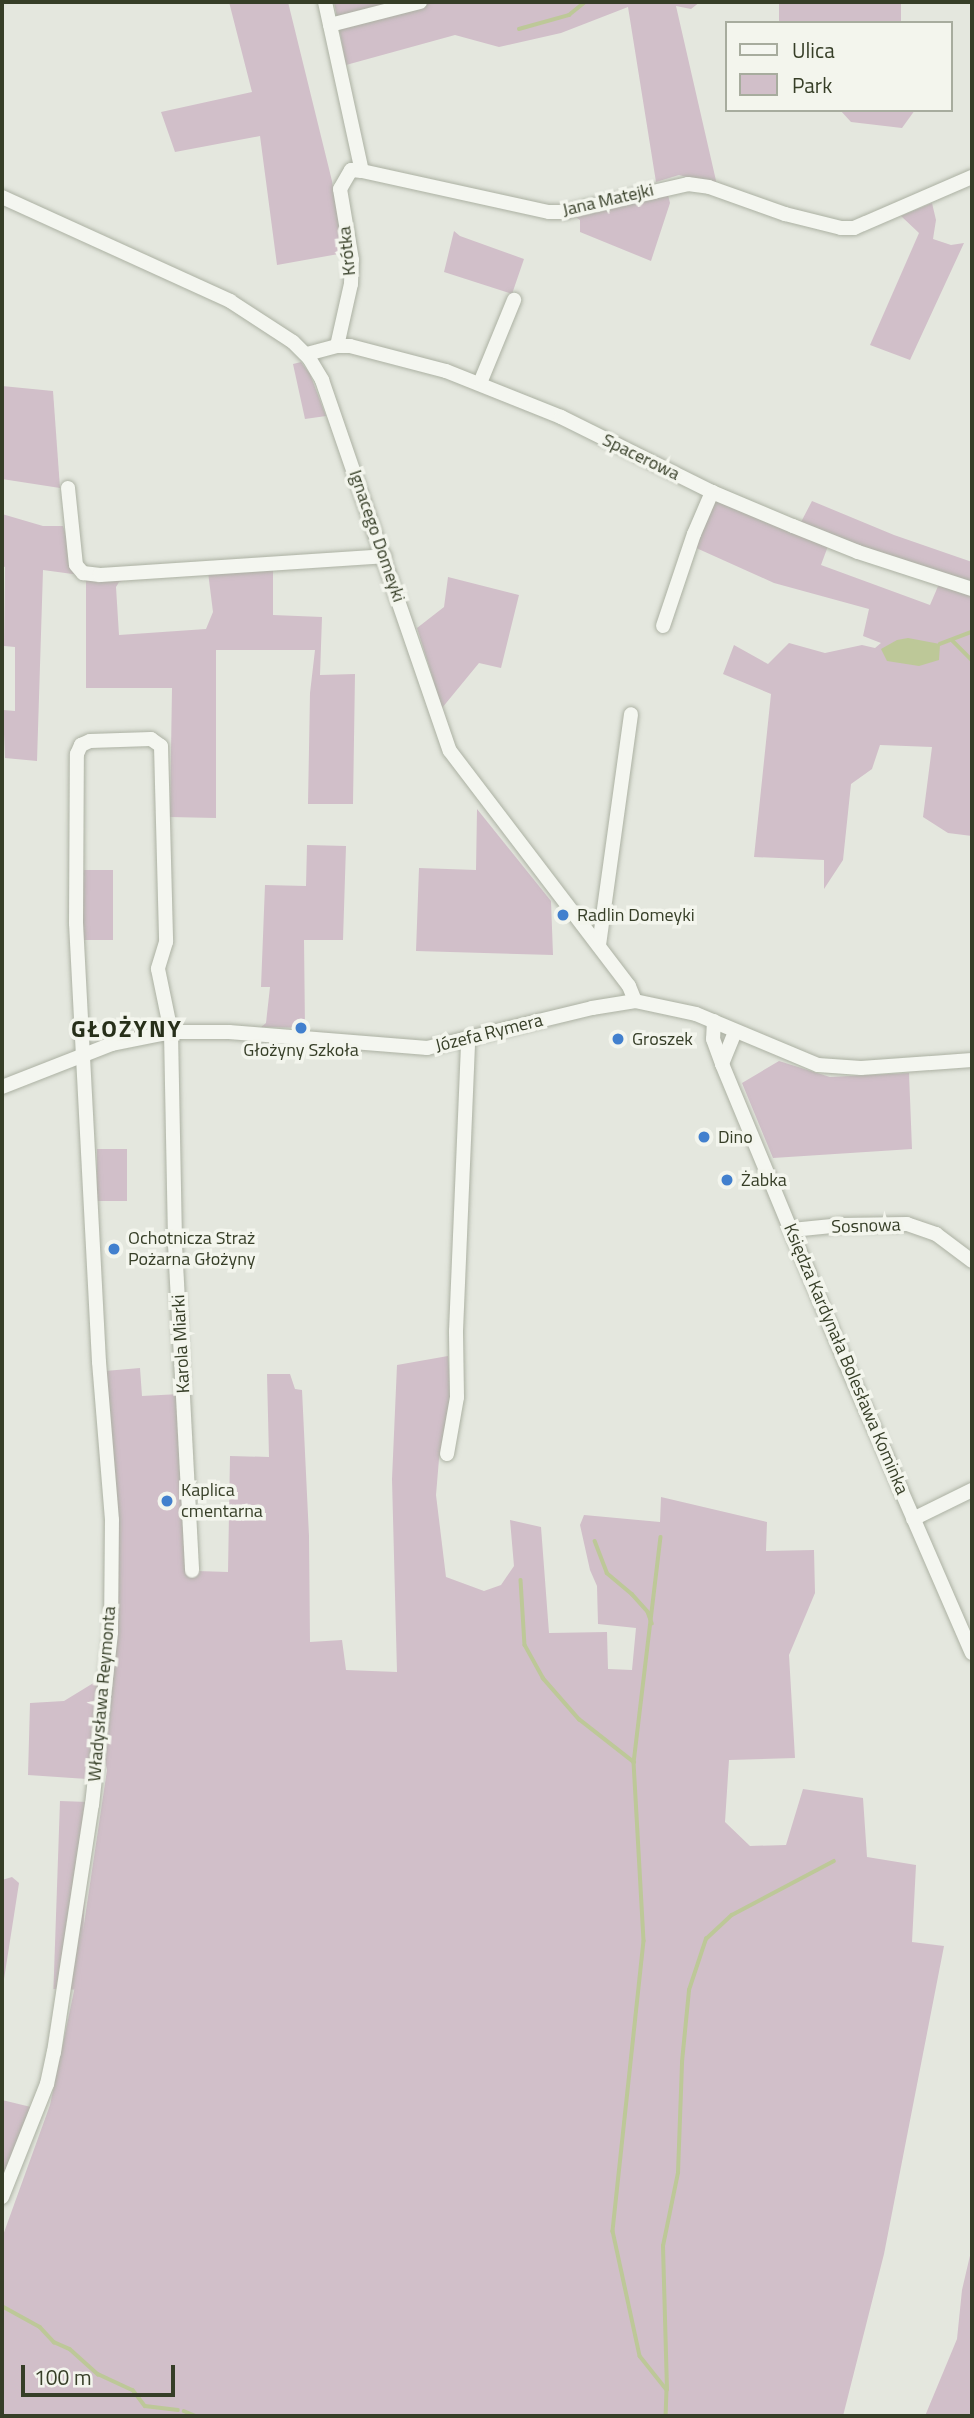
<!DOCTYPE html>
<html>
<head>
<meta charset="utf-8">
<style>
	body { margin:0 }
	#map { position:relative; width:974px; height:2418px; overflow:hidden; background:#e4e7de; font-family:"Titillium Web",sans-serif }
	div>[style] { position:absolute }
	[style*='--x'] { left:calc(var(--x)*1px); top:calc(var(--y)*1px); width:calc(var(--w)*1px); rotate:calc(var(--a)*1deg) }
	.green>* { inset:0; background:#d1bfc9; transform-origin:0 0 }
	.water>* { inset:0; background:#bdc898 }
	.stream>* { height:3.5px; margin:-1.75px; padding:0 1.75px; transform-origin:1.75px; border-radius:1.75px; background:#bdc898 }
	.roads { filter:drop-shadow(0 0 2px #acb1a3) drop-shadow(0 0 2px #acb1a3) }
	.minor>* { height:14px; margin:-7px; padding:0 7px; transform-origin:7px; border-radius:7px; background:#f4f6f0 }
	.dots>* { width:19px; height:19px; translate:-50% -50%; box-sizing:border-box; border:4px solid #f3f5ed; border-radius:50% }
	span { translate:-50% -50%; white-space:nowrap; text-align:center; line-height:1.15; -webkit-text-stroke:7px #f3f5ed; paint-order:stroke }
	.street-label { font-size:18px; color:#363e27 }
	.poi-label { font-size:18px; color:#363e27 }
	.left { translate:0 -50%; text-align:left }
	.district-label { font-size:24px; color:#272f19; font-weight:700; letter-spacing:2px }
	.frame { position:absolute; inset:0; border:4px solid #363e27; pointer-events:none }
	.legend { position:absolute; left:725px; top:21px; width:228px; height:91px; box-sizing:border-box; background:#f3f5ed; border:2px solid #a7ac9e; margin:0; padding:9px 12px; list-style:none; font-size:21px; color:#363e27 }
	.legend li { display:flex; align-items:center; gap:14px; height:35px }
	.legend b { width:35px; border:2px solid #a7ac9e }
	.scale { position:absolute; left:21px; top:2365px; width:154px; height:32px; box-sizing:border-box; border:4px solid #363e27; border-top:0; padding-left:9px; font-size:21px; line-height:24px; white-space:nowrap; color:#363e27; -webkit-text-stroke:5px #f3f5ed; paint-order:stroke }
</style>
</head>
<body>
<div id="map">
	<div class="green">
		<div style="clip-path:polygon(229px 2px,288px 2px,332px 181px,344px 253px,277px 265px,260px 136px,175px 152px,161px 112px,252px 92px)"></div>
		<div style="clip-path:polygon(334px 2px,700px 2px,691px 9px,676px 6px,717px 185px,679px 175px,656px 182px,628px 7px,561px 33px,499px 47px,455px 35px,346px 65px)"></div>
		<div style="left:779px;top:2px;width:122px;height:21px"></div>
		<div style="clip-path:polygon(840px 110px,915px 110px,902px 128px,851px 122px)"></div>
		<div style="clip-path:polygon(667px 191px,670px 203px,651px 261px,580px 232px,580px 220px,574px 216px)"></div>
		<div style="clip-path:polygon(932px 203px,936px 220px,933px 239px,951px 245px,964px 243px,910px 360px,870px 345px,919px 233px,901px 216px)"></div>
		<div style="clip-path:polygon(454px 231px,460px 236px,524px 259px,512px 294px,444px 272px)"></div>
		<div style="clip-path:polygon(301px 362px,310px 374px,326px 416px,305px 419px,293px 364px)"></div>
		<div style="clip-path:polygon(2px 386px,53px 391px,60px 488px,2px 479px)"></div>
		<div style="clip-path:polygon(714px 500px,828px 546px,821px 565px,930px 605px,939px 584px,972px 594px,972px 836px,948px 833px,923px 817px,932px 747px,880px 745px,872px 769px,851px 784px,843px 860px,824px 889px,824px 860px,754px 857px,771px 694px,723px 674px,734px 645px,768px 664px,789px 643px,825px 653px,862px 645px,875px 648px,881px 643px,863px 636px,869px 609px,774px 583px,694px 547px)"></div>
		<div style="clip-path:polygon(812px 501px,894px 535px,972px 562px,972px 585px,800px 524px)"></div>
		<div style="clip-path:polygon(2px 514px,43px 526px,63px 526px,80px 575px,43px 570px,37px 761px,5px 758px,3px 710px,15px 711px,15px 647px,4px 646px,5px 567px,2px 566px)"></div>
		<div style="clip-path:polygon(273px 565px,273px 615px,322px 617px,320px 675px,355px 674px,353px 804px,308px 804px,310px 693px,315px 650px,216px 650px,216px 818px,170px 817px,172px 688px,86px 688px,86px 579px,129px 579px,119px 582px,116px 587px,119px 635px,206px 629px,213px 612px,208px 572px)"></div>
		<div style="clip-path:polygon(448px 577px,519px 595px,501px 668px,479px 663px,442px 708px,417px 628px,444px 607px)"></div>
		<div style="clip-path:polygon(477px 809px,551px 901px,553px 955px,416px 951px,419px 868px,476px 870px)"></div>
		<div style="clip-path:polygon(307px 845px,346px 846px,343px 940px,304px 940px,305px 1028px,261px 1027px,266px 1023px,270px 987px,261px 987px,265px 885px,306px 886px)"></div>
		<div style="left:83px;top:870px;width:30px;height:70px"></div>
		<div style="clip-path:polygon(779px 1061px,830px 1077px,909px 1073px,912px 1149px,773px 1158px,742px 1083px)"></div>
		<div style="left:97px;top:1149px;width:30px;height:52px"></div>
		<div style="clip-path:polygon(448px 1356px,452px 1404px,439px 1459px,436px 1495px,446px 1577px,484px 1591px,501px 1585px,514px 1566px,510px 1520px,541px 1527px,549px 1633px,607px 1632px,608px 1669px,632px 1670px,636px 1628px,598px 1624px,597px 1586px,590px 1570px,580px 1525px,584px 1515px,660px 1522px,661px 1497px,767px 1522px,766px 1551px,814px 1550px,815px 1593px,789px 1655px,795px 1758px,729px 1760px,725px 1822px,750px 1846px,786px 1845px,803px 1789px,863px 1798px,867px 1857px,916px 1865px,912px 1942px,944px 1946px,884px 2254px,843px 2416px,2px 2416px,2px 2238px,50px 2105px,74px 1991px,107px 1770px,103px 1751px,115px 1653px,105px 1371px,140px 1368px,142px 1396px,180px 1394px,197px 1571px,228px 1572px,230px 1456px,269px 1457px,267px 1374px,290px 1374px,295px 1389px,302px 1390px,309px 1536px,310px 1642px,342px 1640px,346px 1670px,397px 1672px,392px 1479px,397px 1365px)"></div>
		<div style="clip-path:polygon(100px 1679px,87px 1779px,28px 1775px,30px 1703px,64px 1701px)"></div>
		<div style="left:60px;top:1801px;width:28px;height:188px;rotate:2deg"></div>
		<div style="clip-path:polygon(12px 1877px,19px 1883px,2px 1992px,2px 1880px)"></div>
		<div style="clip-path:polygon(2px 2100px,31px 2107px,2px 2185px)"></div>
		<div style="clip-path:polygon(972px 2247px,972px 2416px,925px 2416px,957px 2339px,962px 2290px)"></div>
	</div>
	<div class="water">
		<div style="clip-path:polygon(908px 638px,940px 644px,939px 660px,919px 666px,887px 661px,881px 649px,897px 640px)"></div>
	</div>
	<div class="stream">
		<div style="--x:519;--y:29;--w:52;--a:-15.6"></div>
		<div style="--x:569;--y:15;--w:21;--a:-39"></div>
		<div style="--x:952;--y:640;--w:28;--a:45"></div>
		<div style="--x:940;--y:644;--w:34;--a:-21"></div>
		<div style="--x:661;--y:1537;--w:227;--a:96.8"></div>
		<div style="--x:634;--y:1762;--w:179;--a:86.8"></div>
		<div style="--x:644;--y:1941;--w:292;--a:96.1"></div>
		<div style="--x:613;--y:2231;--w:128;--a:77.8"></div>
		<div style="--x:640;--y:2356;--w:43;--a:51.5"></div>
		<div style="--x:667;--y:2390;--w:26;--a:92"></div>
		<div style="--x:595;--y:1541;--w:34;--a:69"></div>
		<div style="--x:607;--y:1573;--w:33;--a:40"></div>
		<div style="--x:632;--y:1594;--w:24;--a:48"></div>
		<div style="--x:648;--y:1612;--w:12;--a:70"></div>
		<div style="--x:521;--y:1580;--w:65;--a:86.5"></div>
		<div style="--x:525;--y:1645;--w:38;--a:61"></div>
		<div style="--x:543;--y:1678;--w:55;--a:48.7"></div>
		<div style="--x:579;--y:1719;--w:70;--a:38"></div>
		<div style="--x:2;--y:2306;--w:43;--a:28.9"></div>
		<div style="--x:40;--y:2327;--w:21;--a:47"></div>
		<div style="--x:54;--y:2342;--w:17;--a:24"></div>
		<div style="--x:70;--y:2349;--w:38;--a:42"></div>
		<div style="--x:98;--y:2374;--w:38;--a:25"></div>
		<div style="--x:133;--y:2390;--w:20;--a:53"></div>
		<div style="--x:145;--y:2406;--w:33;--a:7"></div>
		<div style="--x:667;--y:2390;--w:144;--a:-91.6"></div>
		<div style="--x:663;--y:2246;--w:75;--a:-78.4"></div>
		<div style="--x:678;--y:2173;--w:111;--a:-87.9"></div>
		<div style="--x:682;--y:2062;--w:72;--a:-84.4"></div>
		<div style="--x:689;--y:1990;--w:54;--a:-71.6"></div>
		<div style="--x:706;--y:1939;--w:35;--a:-43"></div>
		<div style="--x:732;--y:1915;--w:115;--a:-27.9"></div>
		<div style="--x:184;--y:2411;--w:13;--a:23"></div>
	</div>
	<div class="roads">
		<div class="minor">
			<div style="--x:325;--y:2;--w:173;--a:77.7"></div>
			<div style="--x:362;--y:171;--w:191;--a:12.4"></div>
			<div style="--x:549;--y:212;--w:16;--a:0"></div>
			<div style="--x:565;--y:212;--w:126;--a:-12.8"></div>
			<div style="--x:688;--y:184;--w:21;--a:8"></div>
			<div style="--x:709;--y:187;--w:81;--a:19.6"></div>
			<div style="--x:785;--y:214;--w:58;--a:14"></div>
			<div style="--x:841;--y:228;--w:13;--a:0"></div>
			<div style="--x:854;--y:228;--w:129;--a:-23.4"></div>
			<div style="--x:330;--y:25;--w:93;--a:-14.3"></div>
			<div style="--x:2;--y:197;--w:251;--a:24.5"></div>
			<div style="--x:230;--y:301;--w:75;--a:33.1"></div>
			<div style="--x:293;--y:342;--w:23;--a:45"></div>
			<div style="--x:309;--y:358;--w:26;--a:59"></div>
			<div style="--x:322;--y:380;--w:392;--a:71"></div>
			<div style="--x:450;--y:751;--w:295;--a:52.7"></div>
			<div style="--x:629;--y:986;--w:16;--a:68"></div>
			<div style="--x:337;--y:346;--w:64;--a:-77.3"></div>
			<div style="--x:351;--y:284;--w:24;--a:-88"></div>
			<div style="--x:352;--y:260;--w:72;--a:-99.6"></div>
			<div style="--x:340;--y:189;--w:22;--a:-60"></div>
			<div style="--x:351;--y:170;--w:11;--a:5"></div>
			<div style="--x:307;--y:354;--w:31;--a:-15"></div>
			<div style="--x:337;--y:346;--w:13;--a:0"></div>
			<div style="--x:350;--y:346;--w:99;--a:14.6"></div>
			<div style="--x:446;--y:371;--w:124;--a:21.8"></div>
			<div style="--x:561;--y:417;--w:169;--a:26.4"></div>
			<div style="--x:712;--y:492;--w:88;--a:22.8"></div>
			<div style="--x:793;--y:526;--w:70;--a:21.8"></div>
			<div style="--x:858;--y:552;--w:120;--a:18"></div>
			<div style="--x:480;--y:383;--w:90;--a:-67.7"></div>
			<div style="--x:68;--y:488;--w:77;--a:84.1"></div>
			<div style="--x:76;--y:565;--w:11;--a:49"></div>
			<div style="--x:83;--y:573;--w:17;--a:7"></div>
			<div style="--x:100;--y:575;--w:285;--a:-3.8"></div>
			<div style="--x:663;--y:626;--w:97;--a:-71.4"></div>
			<div style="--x:694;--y:534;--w:46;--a:-66.8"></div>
			<div style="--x:599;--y:945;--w:233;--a:-82.1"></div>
			<div style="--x:714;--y:1021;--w:18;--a:93"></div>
			<div style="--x:713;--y:1039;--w:27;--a:70"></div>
			<div style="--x:722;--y:1064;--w:337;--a:67.5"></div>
			<div style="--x:851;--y:1375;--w:303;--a:66.5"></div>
			<div style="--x:722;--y:1064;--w:35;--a:-68"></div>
			<div style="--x:2;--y:1087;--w:118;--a:-21.4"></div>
			<div style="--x:112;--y:1044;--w:60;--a:-11.5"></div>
			<div style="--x:171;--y:1032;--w:58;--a:0"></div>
			<div style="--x:229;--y:1032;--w:199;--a:4.6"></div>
			<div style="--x:427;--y:1048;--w:170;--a:-13.6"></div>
			<div style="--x:592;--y:1008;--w:44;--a:-9.2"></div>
			<div style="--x:635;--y:1001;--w:62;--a:12"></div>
			<div style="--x:696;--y:1014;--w:132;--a:22.7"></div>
			<div style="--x:818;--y:1065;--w:43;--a:4"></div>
			<div style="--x:861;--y:1068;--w:111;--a:-4.1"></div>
			<div style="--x:792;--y:1230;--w:50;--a:-5.7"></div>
			<div style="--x:842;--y:1225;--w:65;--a:-0.9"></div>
			<div style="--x:907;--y:1224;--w:31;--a:19"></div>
			<div style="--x:936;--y:1234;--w:45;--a:36.9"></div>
			<div style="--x:447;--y:1454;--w:58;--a:-80"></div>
			<div style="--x:457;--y:1397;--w:66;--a:-90.9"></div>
			<div style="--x:456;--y:1331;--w:291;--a:-87.6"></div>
			<div style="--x:913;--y:1519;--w:66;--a:-26.2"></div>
			<div style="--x:2;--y:2197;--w:122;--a:-68.3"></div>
			<div style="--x:47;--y:2084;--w:33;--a:-78"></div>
			<div style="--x:54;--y:2052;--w:250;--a:-81.3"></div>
			<div style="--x:92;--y:1805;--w:174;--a:-83.7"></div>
			<div style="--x:111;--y:1632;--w:112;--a:-89.5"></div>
			<div style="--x:112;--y:1520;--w:159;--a:-94.7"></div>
			<div style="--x:99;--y:1362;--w:440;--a:-93"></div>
			<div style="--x:76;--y:923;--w:169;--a:-89.7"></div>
			<div style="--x:77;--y:754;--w:10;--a:-66"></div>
			<div style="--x:81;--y:745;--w:10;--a:-24"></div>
			<div style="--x:90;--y:741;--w:61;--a:-1.9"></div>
			<div style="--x:151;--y:739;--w:12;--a:35"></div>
			<div style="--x:161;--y:746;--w:196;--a:88.5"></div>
			<div style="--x:166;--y:942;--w:28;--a:107"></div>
			<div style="--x:158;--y:969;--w:64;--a:78.3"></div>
			<div style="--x:171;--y:1032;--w:212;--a:88.9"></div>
			<div style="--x:175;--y:1244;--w:327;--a:87"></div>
		</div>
	</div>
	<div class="dots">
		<div style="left:563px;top:915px;background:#4280ce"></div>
		<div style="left:301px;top:1028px;background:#4280ce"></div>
		<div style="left:618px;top:1039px;background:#4280ce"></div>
		<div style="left:704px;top:1137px;background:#4280ce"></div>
		<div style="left:727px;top:1180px;background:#4280ce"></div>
		<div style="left:114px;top:1249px;background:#4280ce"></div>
		<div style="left:167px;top:1501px;background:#4280ce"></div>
	</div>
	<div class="street-label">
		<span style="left:608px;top:200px;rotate:-13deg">Jana Matejki</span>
		<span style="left:347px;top:251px;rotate:-96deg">Krótka</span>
		<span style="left:641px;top:457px;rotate:26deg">Spacerowa</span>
		<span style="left:377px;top:536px;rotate:71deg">Ignacego Domeyki</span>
		<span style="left:489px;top:1033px;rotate:-14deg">Józefa Rymera</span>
		<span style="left:866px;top:1226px;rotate:-2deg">Sosnowa</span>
		<span style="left:181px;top:1344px;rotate:-93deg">Karola Miarki</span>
		<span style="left:846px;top:1359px;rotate:67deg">Księdza Kardynała Bolesława Kominka</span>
		<span style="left:102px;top:1694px;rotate:-85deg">Władysława Reymonta</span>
	</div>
	<div class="poi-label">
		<span class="left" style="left:577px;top:915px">Radlin Domeyki</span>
		<span class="left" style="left:632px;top:1039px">Groszek</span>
		<span style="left:301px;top:1050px">Głożyny Szkoła</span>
		<span class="left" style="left:718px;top:1137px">Dino</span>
		<span class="left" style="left:741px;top:1180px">Żabka</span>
		<span class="left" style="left:128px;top:1249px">Ochotnicza Straż<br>Pożarna Głożyny</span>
		<span class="left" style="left:181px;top:1501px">Kaplica<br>cmentarna</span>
	</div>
	<div class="district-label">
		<span style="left:127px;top:1029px">GŁOŻYNY</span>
	</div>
	<div class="frame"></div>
	<ul class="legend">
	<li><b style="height:9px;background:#f4f6f0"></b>Ulica</li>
	<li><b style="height:19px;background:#d1bfc9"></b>Park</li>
	</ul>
	<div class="scale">100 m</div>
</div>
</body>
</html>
